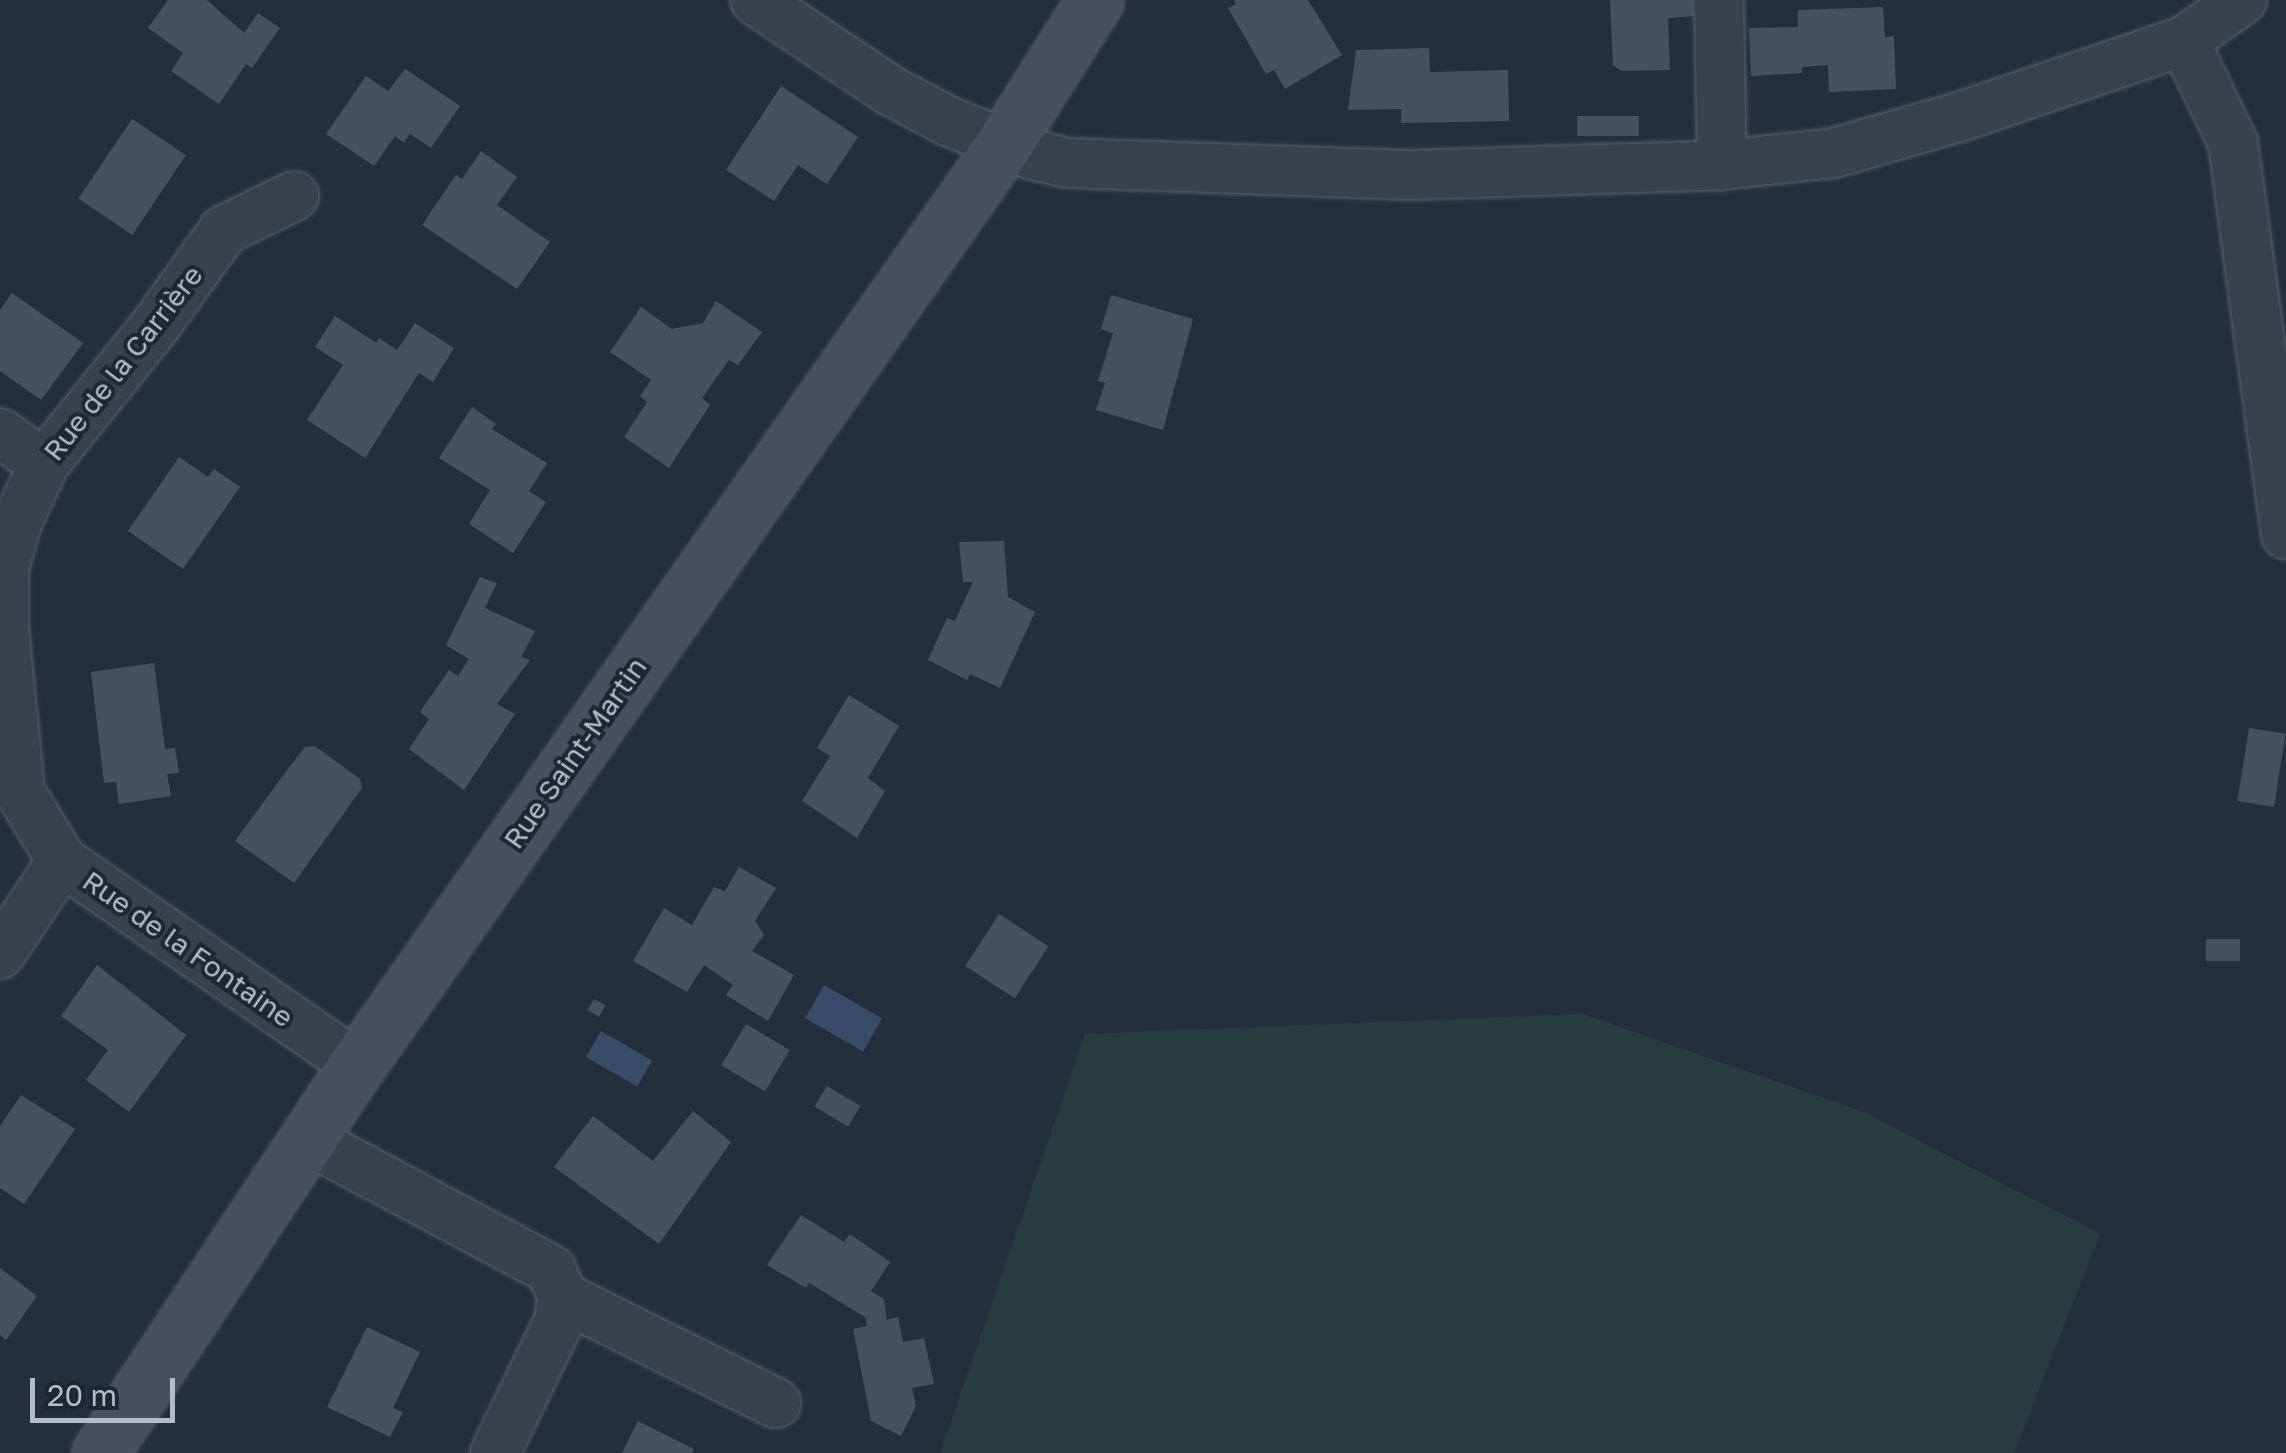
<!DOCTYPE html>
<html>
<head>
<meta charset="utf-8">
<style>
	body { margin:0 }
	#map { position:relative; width:2286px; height:1453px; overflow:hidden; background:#242f3e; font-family:"Golos Text",sans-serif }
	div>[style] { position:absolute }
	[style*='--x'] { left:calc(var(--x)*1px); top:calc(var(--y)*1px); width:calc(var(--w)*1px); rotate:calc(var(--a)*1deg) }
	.green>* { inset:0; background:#263c3f }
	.water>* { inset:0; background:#394c67; transform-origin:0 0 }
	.building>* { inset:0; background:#455162; transform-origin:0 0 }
	.roads { filter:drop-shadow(0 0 2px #565f6c) drop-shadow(0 0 2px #565f6c) }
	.street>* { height:48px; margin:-24px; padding:0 24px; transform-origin:24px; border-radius:24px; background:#38414e }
	.secondary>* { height:55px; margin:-27.5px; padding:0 27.5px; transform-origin:27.5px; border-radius:27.5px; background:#465061 }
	span { translate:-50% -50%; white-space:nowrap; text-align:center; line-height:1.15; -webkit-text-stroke:8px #1d2633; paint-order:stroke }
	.street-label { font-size:28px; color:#b4bcc9 }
	.scale { position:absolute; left:30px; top:1378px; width:145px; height:45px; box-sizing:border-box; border:5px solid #b4bcc9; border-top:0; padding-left:12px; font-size:30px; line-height:35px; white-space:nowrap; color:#b4bcc9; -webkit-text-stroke:8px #1d2633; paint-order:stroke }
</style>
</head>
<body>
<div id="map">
	<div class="green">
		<div style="clip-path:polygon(1583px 1014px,1864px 1112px,2100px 1234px,2014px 1453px,940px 1453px,1085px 1034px)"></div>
	</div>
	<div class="water">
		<div style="left:824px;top:985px;width:67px;height:38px;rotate:30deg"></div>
		<div style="left:601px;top:1031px;width:59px;height:30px;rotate:30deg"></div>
	</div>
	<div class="building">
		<div style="clip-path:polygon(168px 0,207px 0,244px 33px,258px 13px,280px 28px,252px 68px,246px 64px,219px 104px,171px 71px,183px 53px,148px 28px)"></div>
		<div style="clip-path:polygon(1234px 0,1308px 0,1342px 55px,1285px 89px,1274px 70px,1266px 74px,1228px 8px,1236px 4px)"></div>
		<div style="clip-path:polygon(1610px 0,1693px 0,1694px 16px,1668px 18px,1670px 70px,1621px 71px,1613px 65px)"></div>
		<div style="clip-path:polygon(1883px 7px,1885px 37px,1894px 36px,1896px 89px,1829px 92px,1828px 65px,1802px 67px,1802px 73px,1751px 76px,1749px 28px,1798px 27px,1798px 10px)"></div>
		<div style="clip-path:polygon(1429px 48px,1430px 72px,1508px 70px,1509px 121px,1401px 123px,1401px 109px,1348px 110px,1356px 50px)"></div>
		<div style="clip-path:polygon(405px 69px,460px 106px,431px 148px,410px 134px,404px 143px,395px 136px,374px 166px,326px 134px,366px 76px,388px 91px)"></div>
		<div style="clip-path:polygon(781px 86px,858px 137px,827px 184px,798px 165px,774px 201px,726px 170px)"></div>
		<div style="left:1639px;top:116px;width:20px;height:62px;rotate:90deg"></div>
		<div style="left:132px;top:119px;width:65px;height:96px;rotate:34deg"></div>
		<div style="clip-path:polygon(481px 151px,517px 177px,497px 205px,550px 242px,517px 289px,422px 225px,456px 175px,462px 179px)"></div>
		<div style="clip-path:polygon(12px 293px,83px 343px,41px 400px,0 371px,0 310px)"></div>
		<div style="clip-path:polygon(1111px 295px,1193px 319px,1163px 430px,1096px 410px,1105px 383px,1098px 381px,1113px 333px,1101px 329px)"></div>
		<div style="clip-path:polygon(716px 301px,762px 332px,738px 365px,729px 360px,702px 398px,710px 405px,669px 468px,624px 437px,647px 402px,640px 396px,651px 380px,610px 352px,641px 307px,672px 329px,703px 323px)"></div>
		<div style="clip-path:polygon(335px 316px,376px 343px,379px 338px,397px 350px,415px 323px,454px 348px,433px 382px,419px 373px,365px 458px,307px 420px,343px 365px,315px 347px)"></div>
		<div style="clip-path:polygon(472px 407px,496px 424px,492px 429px,547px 463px,529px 491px,546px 502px,513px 553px,469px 524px,490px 490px,439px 458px)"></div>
		<div style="clip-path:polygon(179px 457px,208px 477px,214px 469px,240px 487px,183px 569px,128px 531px)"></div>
		<div style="clip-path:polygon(1004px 541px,1008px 597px,1035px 612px,1000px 688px,970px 674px,967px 680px,928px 660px,947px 618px,955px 621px,973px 582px,963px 582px,959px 542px)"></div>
		<div style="clip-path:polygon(480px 577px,497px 583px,485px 608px,535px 631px,521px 657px,530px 660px,497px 704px,515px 714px,464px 790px,409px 749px,429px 719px,420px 712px,449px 670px,458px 676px,469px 659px,446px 645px)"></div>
		<div style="clip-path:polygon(154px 663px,165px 749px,175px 748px,179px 773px,167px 774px,171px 796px,119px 804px,116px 782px,104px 783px,91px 672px)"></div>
		<div style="clip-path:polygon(849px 695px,899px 726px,868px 778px,885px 791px,857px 838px,802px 801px,830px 756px,817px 748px)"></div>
		<div style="left:2249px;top:728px;width:37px;height:74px;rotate:9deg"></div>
		<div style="clip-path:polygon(315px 746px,360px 779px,362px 788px,294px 883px,235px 841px,293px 762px,305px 747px)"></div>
		<div style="clip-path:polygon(739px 867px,776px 888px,755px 921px,764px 935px,752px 951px,794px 975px,768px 1021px,726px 995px,733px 985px,704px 965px,687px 992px,633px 961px,664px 908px,692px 925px,714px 887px,725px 891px)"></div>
		<div style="left:999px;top:914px;width:59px;height:62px;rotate:33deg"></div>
		<div style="left:2206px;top:939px;width:34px;height:22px"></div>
		<div style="clip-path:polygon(97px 965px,186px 1035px,129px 1112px,86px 1080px,108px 1050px,61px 1016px)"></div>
		<div style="left:594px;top:999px;width:13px;height:13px;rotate:29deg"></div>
		<div style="left:746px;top:1024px;width:51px;height:48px;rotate:31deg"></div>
		<div style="left:827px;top:1086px;width:39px;height:24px;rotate:31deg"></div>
		<div style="clip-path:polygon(21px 1095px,75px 1129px,24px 1204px,0 1188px,0 1126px)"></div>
		<div style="clip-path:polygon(693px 1111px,731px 1142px,659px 1244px,554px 1167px,593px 1116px,653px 1161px)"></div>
		<div style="clip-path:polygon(801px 1215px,844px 1242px,850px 1234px,890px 1262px,871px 1291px,884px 1299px,887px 1320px,898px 1317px,903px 1342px,924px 1338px,934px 1384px,912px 1388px,916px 1406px,901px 1436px,871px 1421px,853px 1329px,867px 1326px,865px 1317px,809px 1283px,806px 1288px,767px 1265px)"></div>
		<div style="clip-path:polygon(0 1268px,37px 1296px,6px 1340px,0 1335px)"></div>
		<div style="clip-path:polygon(367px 1327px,420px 1352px,393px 1408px,403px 1412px,390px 1437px,327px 1407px)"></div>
		<div style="clip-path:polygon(638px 1421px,694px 1449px,692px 1453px,622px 1453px)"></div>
	</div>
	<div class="roads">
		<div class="street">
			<div style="--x:755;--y:0;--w:164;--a:33.8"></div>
			<div style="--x:891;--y:91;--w:67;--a:27.7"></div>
			<div style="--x:950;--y:122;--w:89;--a:21.7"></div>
			<div style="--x:1033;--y:155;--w:36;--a:13"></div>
			<div style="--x:1068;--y:163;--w:342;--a:2"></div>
			<div style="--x:1410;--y:175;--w:312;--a:-1.8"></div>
			<div style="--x:1722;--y:165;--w:113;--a:-6.1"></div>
			<div style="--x:1834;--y:153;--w:133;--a:-16.1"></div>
			<div style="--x:1962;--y:116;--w:234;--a:-18.7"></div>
			<div style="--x:2184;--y:41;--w:71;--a:-35.3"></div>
			<div style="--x:1719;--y:0;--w:165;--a:89"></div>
			<div style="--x:2184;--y:41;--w:113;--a:64.3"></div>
			<div style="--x:2233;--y:143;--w:395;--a:82.3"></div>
			<div style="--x:0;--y:433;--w:54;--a:35.2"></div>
			<div style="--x:62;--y:861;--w:81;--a:-121.3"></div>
			<div style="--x:20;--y:792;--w:165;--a:-95.6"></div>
			<div style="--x:4;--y:628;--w:60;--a:-90"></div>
			<div style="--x:4;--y:568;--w:48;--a:-74.2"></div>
			<div style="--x:17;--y:522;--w:64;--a:-65"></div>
			<div style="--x:44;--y:464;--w:182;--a:-51.2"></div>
			<div style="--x:158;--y:322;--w:113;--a:-54.3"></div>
			<div style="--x:224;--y:230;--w:78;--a:-25.9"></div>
			<div style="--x:0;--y:954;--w:112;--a:-56.3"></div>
			<div style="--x:62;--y:861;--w:359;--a:34.7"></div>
			<div style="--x:309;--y:1140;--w:275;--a:28.2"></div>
			<div style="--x:551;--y:1270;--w:30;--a:66"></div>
			<div style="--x:563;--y:1297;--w:238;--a:26.5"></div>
			<div style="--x:495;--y:1453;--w:147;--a:-64.1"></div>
			<div style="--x:559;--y:1321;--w:24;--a:-81"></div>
		</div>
		<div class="secondary">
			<div style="--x:100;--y:1453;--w:465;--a:-56.5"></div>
			<div style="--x:357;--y:1065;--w:1126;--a:-54.91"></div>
			<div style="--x:1004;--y:144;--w:170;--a:-57.7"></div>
		</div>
	</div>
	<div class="street-label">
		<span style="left:123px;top:363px;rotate:-52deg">Rue de la Carrière</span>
		<span style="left:575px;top:753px;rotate:-55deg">Rue Saint-Martin</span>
		<span style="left:188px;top:949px;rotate:35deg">Rue de la Fontaine</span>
	</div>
	<div class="scale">20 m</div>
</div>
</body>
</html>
